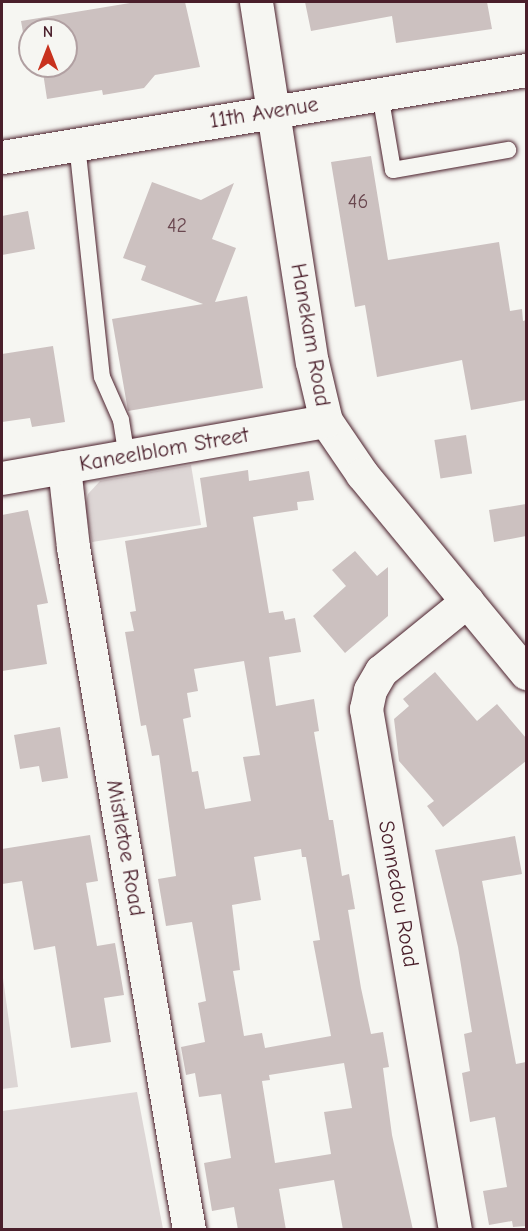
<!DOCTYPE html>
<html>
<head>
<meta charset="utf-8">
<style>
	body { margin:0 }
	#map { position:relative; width:528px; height:1231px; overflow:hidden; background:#f6f6f2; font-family:"Comic Neue",sans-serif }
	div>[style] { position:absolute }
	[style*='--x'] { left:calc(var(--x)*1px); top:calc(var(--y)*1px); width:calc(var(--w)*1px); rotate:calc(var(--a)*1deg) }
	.green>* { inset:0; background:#ddd6d5 }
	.building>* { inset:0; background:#ccc1c0; transform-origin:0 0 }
	.roads { filter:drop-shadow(0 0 2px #4a1f2b) drop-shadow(0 0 2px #4a1f2b) }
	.service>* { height:16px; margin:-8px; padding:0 8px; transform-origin:8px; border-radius:8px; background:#f6f6f2 }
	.minor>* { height:33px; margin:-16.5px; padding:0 16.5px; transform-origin:16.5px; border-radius:16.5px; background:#f6f6f2 }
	span { translate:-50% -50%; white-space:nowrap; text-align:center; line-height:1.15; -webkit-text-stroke:4.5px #f6f6f2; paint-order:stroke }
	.number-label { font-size:20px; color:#6a4850 }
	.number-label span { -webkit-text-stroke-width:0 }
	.street-label { font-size:22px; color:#4a1f2b }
	.frame { position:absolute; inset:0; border:3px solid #4a1f2b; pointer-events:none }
	.north { position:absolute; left:18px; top:18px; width:60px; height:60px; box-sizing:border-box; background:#f6f6f2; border:2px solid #b1a0a2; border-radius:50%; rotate:0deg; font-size:16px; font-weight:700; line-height:24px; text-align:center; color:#4a1f2b }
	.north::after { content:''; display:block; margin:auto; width:21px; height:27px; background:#c8321e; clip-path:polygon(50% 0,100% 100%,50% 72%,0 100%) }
</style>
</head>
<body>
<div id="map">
	<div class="green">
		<div style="clip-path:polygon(191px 465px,201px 525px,92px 542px,85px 507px,88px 494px,100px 481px)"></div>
		<div style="clip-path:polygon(2px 971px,18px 1087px,2px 1089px)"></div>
		<div style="clip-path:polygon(137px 1092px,163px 1229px,2px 1229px,2px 1111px)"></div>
	</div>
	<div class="building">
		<div style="clip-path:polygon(136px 2px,185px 2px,200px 67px,155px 75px,144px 88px,103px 95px,102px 90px,47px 99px,42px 66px,66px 66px,66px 30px,30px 30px,27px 55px,21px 21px)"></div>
		<div style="clip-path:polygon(305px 2px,487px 2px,492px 29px,396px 43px,392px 16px,311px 31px)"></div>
		<div style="clip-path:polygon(371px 156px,388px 260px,499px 242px,510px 311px,522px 309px,523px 321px,526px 320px,526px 400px,471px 410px,462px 360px,377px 377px,365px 305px,355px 307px,331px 162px)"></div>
		<div style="clip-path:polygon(152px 182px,201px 200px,234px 183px,212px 239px,236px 248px,215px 302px,247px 296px,263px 388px,128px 411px,112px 319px,203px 304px,141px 280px,146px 266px,123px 258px)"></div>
		<div style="clip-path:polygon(28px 211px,35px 249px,2px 255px,2px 216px)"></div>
		<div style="clip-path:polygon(53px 346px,65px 422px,32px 427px,30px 418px,2px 422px,2px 354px)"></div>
		<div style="left:466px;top:435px;width:39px;height:32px;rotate:81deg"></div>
		<div style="clip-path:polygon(evenodd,248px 470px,249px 481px,309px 471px,314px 500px,297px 502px,298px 510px,253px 517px,269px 613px,283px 611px,285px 620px,295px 618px,301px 652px,269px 657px,276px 706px,314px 699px,319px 731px,314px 732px,329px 820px,333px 820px,342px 876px,349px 874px,355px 909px,348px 910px,361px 988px,371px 1034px,383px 1032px,389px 1067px,383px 1068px,392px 1135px,413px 1230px,343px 1230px,334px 1180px,279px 1189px,286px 1230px,238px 1230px,234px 1207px,212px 1211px,204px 1163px,231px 1158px,221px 1094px,199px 1097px,195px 1073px,186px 1075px,181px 1047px,205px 1042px,198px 1003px,206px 1001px,192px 922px,166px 926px,158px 879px,176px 876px,159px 755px,152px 756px,146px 725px,141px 726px,125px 632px,134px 631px,130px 612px,136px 611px,125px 541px,207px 527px,200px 478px,248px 470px,244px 661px,260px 755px,243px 757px,251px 801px,205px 809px,198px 771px,192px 772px,183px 719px,191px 717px,187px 693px,198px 691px,194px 669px,244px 661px,248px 470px,301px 849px,302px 857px,306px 857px,320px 940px,313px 941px,331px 1036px,265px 1048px,262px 1033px,244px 1036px,233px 971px,240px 970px,232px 905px,261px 900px,254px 857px,301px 849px,248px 470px,344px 1063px,352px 1108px,324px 1112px,331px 1154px,275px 1163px,262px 1081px,270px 1080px,269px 1075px,344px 1063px)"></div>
		<div style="clip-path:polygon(526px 504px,526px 536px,494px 542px,489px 510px)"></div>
		<div style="clip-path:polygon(28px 510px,48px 603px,37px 605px,47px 664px,2px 671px,2px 515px)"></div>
		<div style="clip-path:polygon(355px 551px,377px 576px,388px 567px,388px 616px,345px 653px,313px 616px,346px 586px,332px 570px)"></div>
		<div style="clip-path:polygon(435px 672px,477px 721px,497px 704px,526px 738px,526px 761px,443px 827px,427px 806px,434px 801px,399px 761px,394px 719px,409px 706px,403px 699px)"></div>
		<div style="clip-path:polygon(60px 727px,68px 778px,42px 782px,39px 766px,20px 769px,14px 735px)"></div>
		<div style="clip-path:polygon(90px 835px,98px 881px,86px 883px,97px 946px,115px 943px,124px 995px,104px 998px,111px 1042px,71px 1048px,55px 946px,34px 950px,22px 881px,2px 884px,2px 849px)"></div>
		<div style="clip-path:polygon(515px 836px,522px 874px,482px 881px,516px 1064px,526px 1062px,526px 1226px,513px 1227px,512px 1221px,489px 1225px,483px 1191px,507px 1187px,495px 1117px,470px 1122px,462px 1073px,470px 1071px,464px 1034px,472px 1032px,458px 947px,435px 850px)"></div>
	</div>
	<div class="roads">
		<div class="service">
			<div style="--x:380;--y:94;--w:77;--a:80.3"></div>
			<div style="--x:393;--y:170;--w:117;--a:-9.9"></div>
			<div style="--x:77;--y:144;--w:234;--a:83.9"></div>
			<div style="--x:102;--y:377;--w:47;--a:66.2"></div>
			<div style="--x:121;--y:420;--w:36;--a:81"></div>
		</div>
		<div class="minor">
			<div style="--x:256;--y:2;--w:364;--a:81.2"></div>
			<div style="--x:312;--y:362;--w:61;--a:76.7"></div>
			<div style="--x:326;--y:421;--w:64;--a:55.8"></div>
			<div style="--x:362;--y:474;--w:258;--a:50.5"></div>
			<div style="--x:2;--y:157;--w:531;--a:-9.43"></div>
			<div style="--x:64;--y:467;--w:81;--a:83.6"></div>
			<div style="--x:73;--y:547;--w:693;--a:80.36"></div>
			<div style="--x:2;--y:478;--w:329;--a:-10"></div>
			<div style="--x:455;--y:1230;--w:529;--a:-99.69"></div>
			<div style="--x:366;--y:709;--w:19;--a:-78"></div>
			<div style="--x:370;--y:690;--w:22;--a:-60"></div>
			<div style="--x:381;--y:671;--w:111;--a:-39.1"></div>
		</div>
	</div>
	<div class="number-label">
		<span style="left:358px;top:201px">46</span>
		<span style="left:177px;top:225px">42</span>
	</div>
	<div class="street-label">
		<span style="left:264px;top:113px;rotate:-9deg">11th Avenue</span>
		<span style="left:310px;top:335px;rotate:80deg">Hanekam Road</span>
		<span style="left:164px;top:450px;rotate:-10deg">Kaneelblom Street</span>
		<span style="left:125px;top:848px;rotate:80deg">Mistletoe Road</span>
		<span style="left:398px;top:894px;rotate:80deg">Sonnedou Road</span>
	</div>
	<div class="frame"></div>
	<div class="north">N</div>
</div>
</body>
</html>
